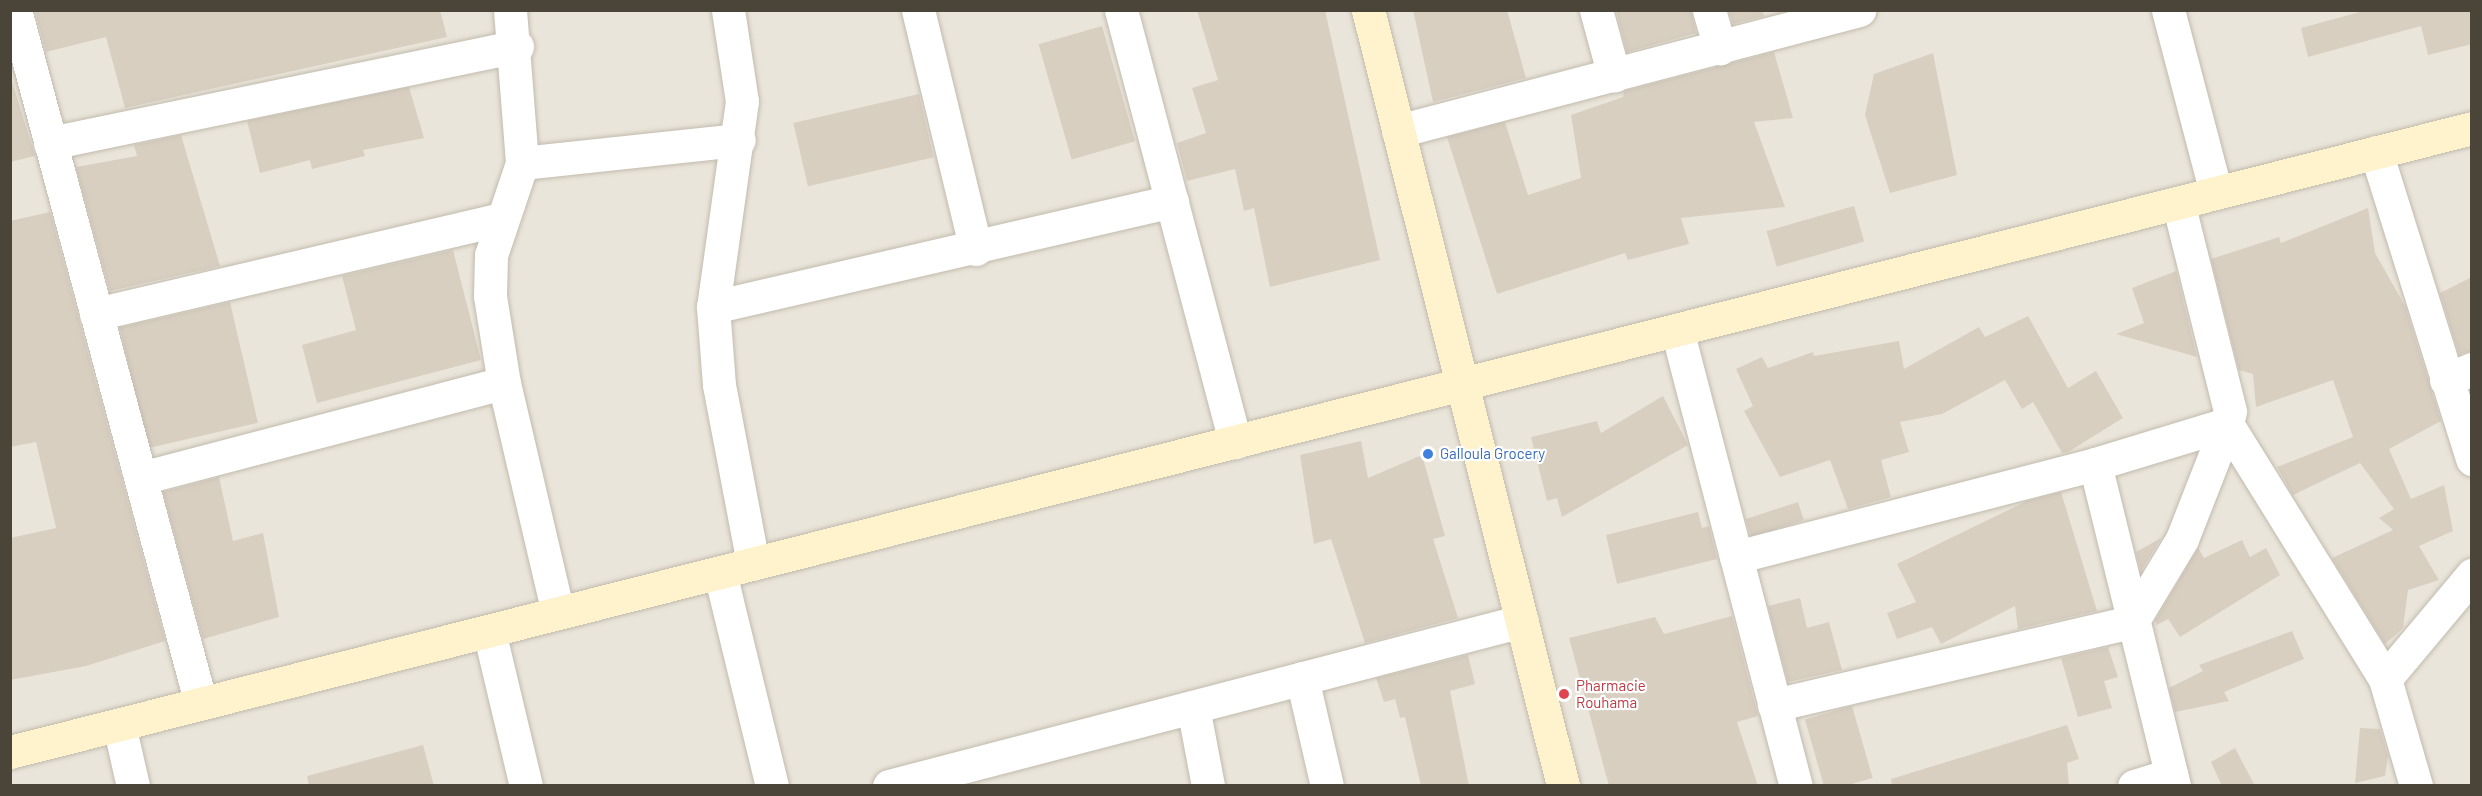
<!DOCTYPE html>
<html>
<head>
<meta charset="utf-8">
<style>
	body { margin:0 }
	#map { position:relative; width:2482px; height:796px; overflow:hidden; background:#f6f3ec; font-family:Barlow,sans-serif }
	div>[style] { position:absolute }
	[style*='--x'] { left:calc(var(--x)*1px); top:calc(var(--y)*1px); width:calc(var(--w)*1px); rotate:calc(var(--a)*1deg) }
	.residential>* { inset:0; background:#eae5da; transform-origin:0 0 }
	.building>* { inset:0; background:#d8cfc1; transform-origin:0 0 }
	.roads { filter:drop-shadow(0 0 2px #c2bbae) drop-shadow(0 0 2px #c2bbae) }
	.street>* { height:33px; margin:-16.5px; padding:0 16.5px; transform-origin:16.5px; border-radius:16.5px; background:#fff }
	.secondary>* { height:33px; margin:-16.5px; padding:0 16.5px; transform-origin:16.5px; border-radius:16.5px; background:#fff3cd }
	.dots>* { width:16px; height:16px; translate:-50% -50%; box-sizing:border-box; border:3px solid #fff; border-radius:50% }
	span { translate:-50% -50%; white-space:nowrap; text-align:center; line-height:1.15; -webkit-text-stroke:4.5px #fff; paint-order:stroke }
	.shop-label { font-size:15px; color:#366cbe }
	.left { translate:0 -50%; text-align:left }
	.health-label { font-size:15px; color:#be3a42 }
	.frame { position:absolute; inset:0; border:12px solid #4b4439; pointer-events:none }
</style>
</head>
<body>
<div id="map">
	<div class="residential">
		<div style="left:10px;top:11px;width:2461px;height:774px"></div>
	</div>
	<div class="building">
		<div style="clip-path:polygon(35px 10px,440px 10px,447px 37px,125px 108px,106px 37px,46px 52px)"></div>
		<div style="clip-path:polygon(1197px 10px,1325px 10px,1380px 260px,1270px 287px,1254px 208px,1244px 211px,1235px 169px,1187px 181px,1177px 143px,1206px 133px,1192px 88px,1218px 80px)"></div>
		<div style="clip-path:polygon(1413px 10px,1507px 10px,1526px 78px,1433px 102px)"></div>
		<div style="clip-path:polygon(1616px 10px,1691px 10px,1696px 33px,1627px 52px)"></div>
		<div style="clip-path:polygon(1729px 10px,1762px 10px,1764px 16px,1733px 24px)"></div>
		<div style="clip-path:polygon(2367px 10px,2472px 10px,2472px 44px,2428px 55px,2421px 26px,2308px 57px,2301px 28px)"></div>
		<div style="left:1102px;top:26px;width:120px;height:66px;rotate:74deg"></div>
		<div style="clip-path:polygon(1774px 52px,1793px 118px,1754px 122px,1785px 207px,1681px 218px,1689px 244px,1628px 260px,1625px 253px,1497px 294px,1447px 137px,1505px 122px,1528px 195px,1581px 178px,1571px 115px,1623px 97px,1624px 91px)"></div>
		<div style="clip-path:polygon(1933px 53px,1957px 175px,1890px 193px,1865px 115px,1874px 74px)"></div>
		<div style="clip-path:polygon(10px 75px,35px 156px,10px 162px)"></div>
		<div style="clip-path:polygon(409px 87px,424px 138px,363px 150px,365px 156px,312px 169px,310px 160px,260px 173px,247px 121px)"></div>
		<div style="left:919px;top:94px;width:65px;height:129px;rotate:77deg"></div>
		<div style="clip-path:polygon(181px 135px,220px 266px,110px 291px,76px 167px,137px 156px,134px 145px)"></div>
		<div style="left:1854px;top:206px;width:37px;height:91px;rotate:74deg"></div>
		<div style="clip-path:polygon(2368px 208px,2375px 253px,2405px 306px,2441px 421px,2389px 449px,2411px 499px,2444px 485px,2453px 531px,2419px 546px,2439px 580px,2408px 590px,2403px 628px,2385px 644px,2332px 558px,2393px 530px,2379px 518px,2394px 509px,2360px 463px,2293px 495px,2277px 467px,2353px 437px,2333px 380px,2256px 407px,2253px 374px,2239px 370px,2211px 259px,2279px 237px,2281px 243px)"></div>
		<div style="clip-path:polygon(50px 212px,165px 641px,86px 666px,10px 680px,10px 538px,56px 528px,36px 442px,10px 447px,10px 221px)"></div>
		<div style="clip-path:polygon(453px 250px,481px 360px,317px 403px,302px 345px,356px 330px,342px 276px)"></div>
		<div style="clip-path:polygon(2176px 271px,2197px 357px,2116px 334px,2144px 323px,2132px 288px)"></div>
		<div style="clip-path:polygon(2472px 277px,2472px 351px,2459px 354px,2440px 293px)"></div>
		<div style="left:230px;top:302px;width:124px;height:113px;rotate:77deg"></div>
		<div style="clip-path:polygon(2028px 316px,2068px 388px,2096px 371px,2123px 418px,2068px 452px,2062px 453px,2033px 402px,2022px 409px,2005px 380px,1942px 414px,1900px 422px,1909px 452px,1881px 460px,1891px 497px,1848px 509px,1830px 460px,1780px 477px,1744px 411px,1753px 406px,1736px 369px,1762px 357px,1768px 368px,1813px 352px,1814px 356px,1899px 341px,1904px 369px,1979px 327px,1985px 337px)"></div>
		<div style="clip-path:polygon(1663px 396px,1688px 445px,1562px 517px,1557px 498px,1547px 501px,1531px 437px,1597px 421px,1601px 433px)"></div>
		<div style="clip-path:polygon(1361px 441px,1368px 478px,1422px 455px,1445px 536px,1433px 539px,1458px 618px,1365px 643px,1331px 539px,1314px 544px,1300px 455px)"></div>
		<div style="clip-path:polygon(219px 477px,233px 541px,263px 533px,279px 617px,203px 639px,163px 492px)"></div>
		<div style="clip-path:polygon(2061px 492px,2097px 611px,2018px 629px,2015px 606px,1941px 644px,1932px 627px,1897px 639px,1887px 613px,1916px 602px,1897px 564px,2027px 501px)"></div>
		<div style="left:1798px;top:502px;width:19px;height:55px;rotate:72deg"></div>
		<div style="clip-path:polygon(1698px 512px,1702px 528px,1709px 526px,1717px 559px,1617px 584px,1606px 535px)"></div>
		<div style="clip-path:polygon(2161px 538px,2141px 571px,2136px 552px)"></div>
		<div style="clip-path:polygon(2242px 540px,2250px 557px,2266px 548px,2280px 575px,2180px 637px,2168px 619px,2157px 625px,2155px 621px,2198px 548px,2204px 558px)"></div>
		<div style="clip-path:polygon(1800px 598px,1807px 628px,1829px 622px,1842px 670px,1788px 682px,1768px 606px)"></div>
		<div style="clip-path:polygon(1732px 616px,1758px 716px,1737px 722px,1758px 786px,1609px 786px,1569px 638px,1655px 617px,1664px 634px)"></div>
		<div style="clip-path:polygon(2292px 631px,2304px 659px,2224px 692px,2229px 701px,2175px 712px,2169px 688px,2203px 671px,2199px 665px)"></div>
		<div style="clip-path:polygon(2108px 647px,2118px 677px,2104px 681px,2112px 708px,2078px 717px,2061px 658px)"></div>
		<div style="clip-path:polygon(1468px 655px,1475px 684px,1450px 691px,1469px 786px,1421px 786px,1405px 717px,1400px 718px,1395px 699px,1384px 702px,1376px 678px)"></div>
		<div style="left:1852px;top:706px;width:75px;height:49px;rotate:74deg"></div>
		<div style="clip-path:polygon(2067px 725px,2079px 759px,2067px 763px,2069px 786px,1892px 786px,1891px 779px)"></div>
		<div style="clip-path:polygon(2360px 728px,2380px 729px,2388px 756px,2385px 776px,2355px 783px)"></div>
		<div style="clip-path:polygon(423px 745px,434px 786px,309px 786px,307px 776px)"></div>
		<div style="clip-path:polygon(2235px 748px,2255px 786px,2222px 786px,2211px 762px)"></div>
	</div>
	<div class="roads">
		<div class="street">
			<div style="--x:15;--y:10;--w:718;--a:75"></div>
			<div style="--x:510;--y:10;--w:153;--a:85.5"></div>
			<div style="--x:522;--y:163;--w:97;--a:108.6"></div>
			<div style="--x:491;--y:255;--w:41;--a:91.4"></div>
			<div style="--x:490;--y:296;--w:88;--a:80.9"></div>
			<div style="--x:504;--y:383;--w:236;--a:76.8"></div>
			<div style="--x:728;--y:10;--w:92;--a:81.3"></div>
			<div style="--x:742;--y:101;--w:208;--a:98"></div>
			<div style="--x:713;--y:307;--w:78;--a:85.6"></div>
			<div style="--x:719;--y:385;--w:182;--a:79.2"></div>
			<div style="--x:918;--y:10;--w:246;--a:76.4"></div>
			<div style="--x:1121;--y:10;--w:447;--a:75.2"></div>
			<div style="--x:1596;--y:10;--w:68;--a:74.7"></div>
			<div style="--x:1709;--y:10;--w:40;--a:74"></div>
			<div style="--x:2168;--y:10;--w:189;--a:75.3"></div>
			<div style="--x:1398;--y:131;--w:477;--a:-14.7"></div>
			<div style="--x:50;--y:143;--w:477;--a:-11.7"></div>
			<div style="--x:2376;--y:152;--w:322;--a:72.6"></div>
			<div style="--x:522;--y:163;--w:218;--a:-6.1"></div>
			<div style="--x:713;--y:307;--w:471;--a:-13"></div>
			<div style="--x:96;--y:314;--w:417;--a:-13.2"></div>
			<div style="--x:1677;--y:330;--w:471;--a:75.4"></div>
			<div style="--x:2446;--y:380;--w:28;--a:-23"></div>
			<div style="--x:2095;--y:464;--w:332;--a:76.2"></div>
			<div style="--x:141;--y:478;--w:375;--a:-14.7"></div>
			<div style="--x:1736;--y:557;--w:371;--a:-14.5"></div>
			<div style="--x:2095;--y:464;--w:138;--a:-16.9"></div>
			<div style="--x:2227;--y:424;--w:13;--a:-77"></div>
			<div style="--x:2230;--y:411;--w:214;--a:-104"></div>
			<div style="--x:720;--y:573;--w:219;--a:76.3"></div>
			<div style="--x:489;--y:631;--w:159;--a:76.6"></div>
			<div style="--x:1302;--y:678;--w:111;--a:77"></div>
			<div style="--x:2385;--y:679;--w:136;--a:-50.1"></div>
			<div style="--x:1774;--y:705;--w:367;--a:-13.1"></div>
			<div style="--x:2132;--y:622;--w:97;--a:-58.9"></div>
			<div style="--x:2182;--y:539;--w:123;--a:-68.6"></div>
			<div style="--x:2227;--y:424;--w:300;--a:58.2"></div>
			<div style="--x:2385;--y:679;--w:111;--a:73.8"></div>
			<div style="--x:1193;--y:707;--w:80;--a:79.2"></div>
			<div style="--x:119;--y:725;--w:63;--a:77.1"></div>
			<div style="--x:889;--y:786;--w:654;--a:-14.61"></div>
			<div style="--x:2134;--y:786;--w:39;--a:-17"></div>
		</div>
		<div class="secondary">
			<div style="--x:1368;--y:10;--w:800;--a:75.89"></div>
			<div style="--x:10;--y:752;--w:2540;--a:-14.22"></div>
		</div>
	</div>
	<div class="dots">
		<div style="left:1428px;top:454px;background:#3f7fe0"></div>
		<div style="left:1564px;top:694px;background:#e0444e"></div>
	</div>
	<div class="shop-label">
		<span class="left" style="left:1440px;top:454px">Galloula Grocery</span>
	</div>
	<div class="health-label">
		<span class="left" style="left:1576px;top:694px">Pharmacie<br>Rouhama</span>
	</div>
	<div class="frame"></div>
</div>
</body>
</html>
